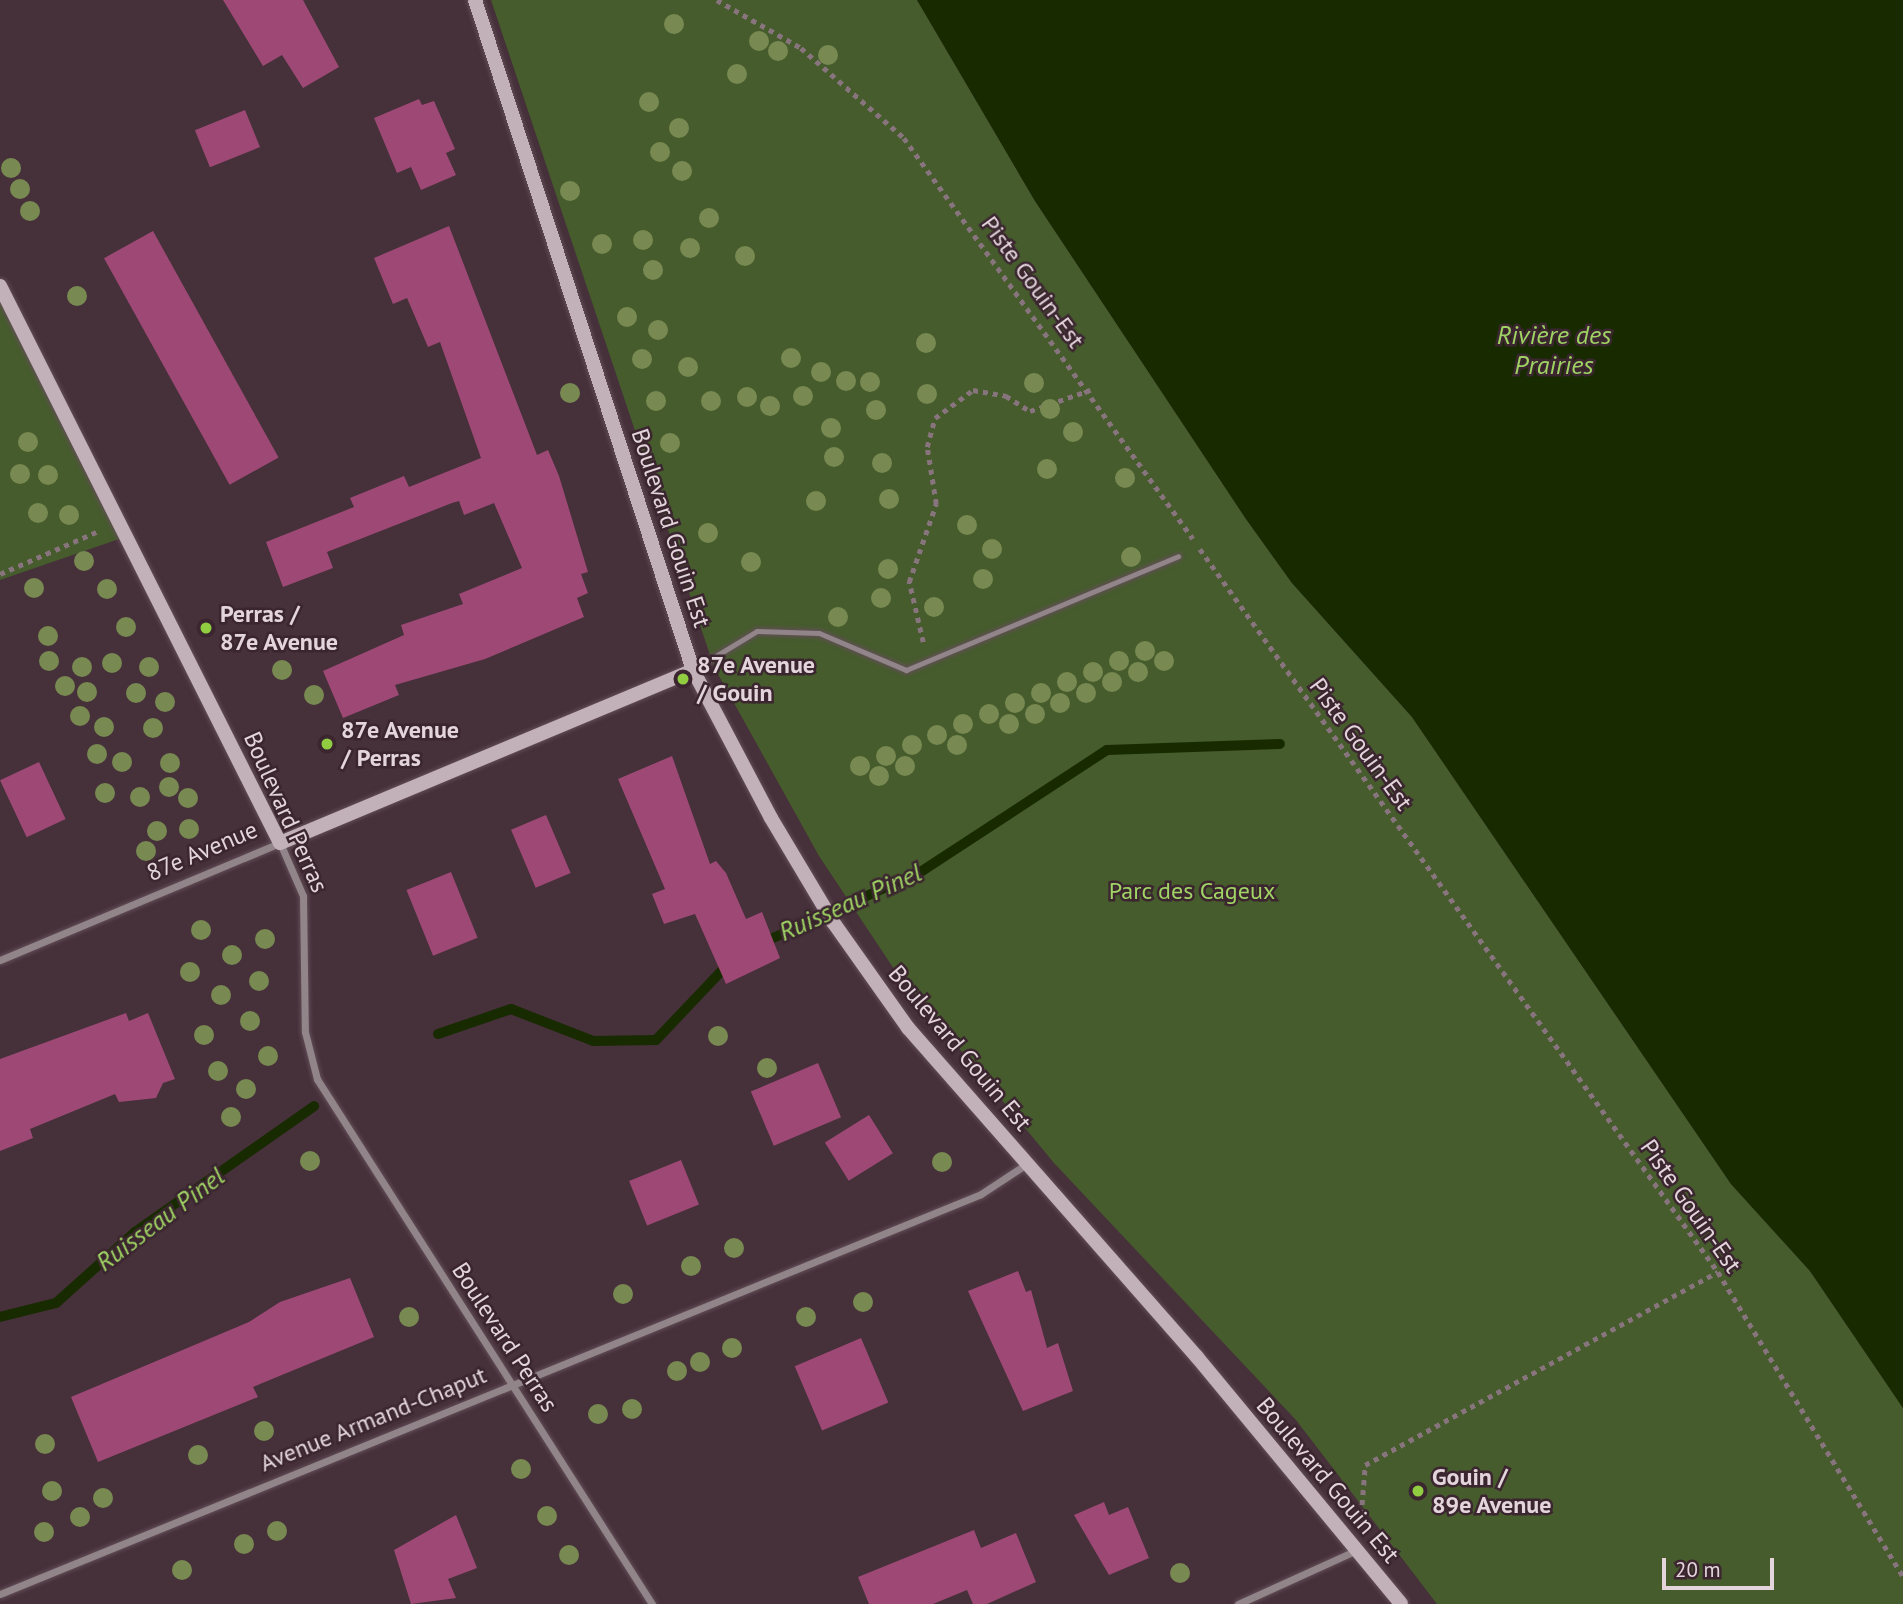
<!DOCTYPE html>
<html>
<head>
<meta charset="utf-8">
<style>
	body { margin:0 }
	#map { position:relative; width:1903px; height:1604px; overflow:hidden; background:#46303a; font-family:"PT Sans",sans-serif }
	div>[style] { position:absolute }
	[style*='--x'] { left:calc(var(--x)*1px); top:calc(var(--y)*1px); width:calc(var(--w)*1px); rotate:calc(var(--a)*1deg) }
	.green>* { inset:0; background:#465c2d }
	.water>* { inset:0; background:#182b00 }
	.stream>* { height:10px; margin:-5px; padding:0 5px; transform-origin:5px; border-radius:5px; background:#182b00 }
	.building>* { inset:0; background:#9e4975; transform-origin:0 0 }
	.path>* { height:4.5px; margin-top:-2.25px; transform-origin:0; background:repeating-linear-gradient(90deg,#87747d 0 5px,transparent 0 10px) }
	.roads { filter:drop-shadow(0 0 2px #624e57) drop-shadow(0 0 2px #624e57) }
	.lane>* { height:5px; margin:-2.5px; padding:0 2.5px; transform-origin:2.5px; border-radius:2.5px; background:#91858a }
	.street>* { height:7px; margin:-3.5px; padding:0 3.5px; transform-origin:3.5px; border-radius:3.5px; background:#91858a }
	.secondary>* { height:14px; margin:-7px; padding:0 7px; transform-origin:7px; border-radius:7px; background:#c3b1b9 }
	.trees>* { width:20px; height:20px; margin:-10px; border-radius:50%; background:#788a51 }
	.dots>* { width:19px; height:19px; translate:-50% -50%; box-sizing:border-box; border:4px solid #3b2630; border-radius:50% }
	span { translate:-50% -50%; white-space:nowrap; text-align:center; line-height:1.15; -webkit-text-stroke:5px #3b2630; paint-order:stroke }
	.street-label { font-size:24px; color:#e3d5db }
	.poi-label { font-size:24px; color:#e3d5db; font-weight:700 }
	.left { translate:0 -50%; text-align:left }
	.park-label { font-size:24px; color:#a0d464 }
	.water-label { font-size:26px; color:#9fd463; font-style:italic }
	.scale { position:absolute; left:1662px; top:1558px; width:112px; height:32px; box-sizing:border-box; border:4px solid #e3d5db; border-top:0; padding-left:9px; font-size:21px; line-height:24px; white-space:nowrap; color:#e3d5db; -webkit-text-stroke:5px #3b2630; paint-order:stroke }
</style>
</head>
<body>
<div id="map">
	<div class="green">
		<div style="clip-path:polygon(491px 0,917px 0,1035px 201px,1246px 519px,1292px 583px,1412px 717px,1731px 1184px,1810px 1271px,1903px 1408px,1903px 1604px,1437px 1604px,1296px 1420px,1054px 1163px,896px 972px,819px 856px,714px 667px)"></div>
		<div style="clip-path:polygon(0 286px,125px 537px,0 580px)"></div>
	</div>
	<div class="water">
		<div style="clip-path:polygon(917px 0,1903px 0,1903px 1408px,1810px 1271px,1731px 1184px,1412px 717px,1292px 583px,1246px 519px,1035px 201px)"></div>
	</div>
	<div class="stream">
		<div style="--x:762;--y:943;--w:175;--a:-24.2"></div>
		<div style="--x:922;--y:871;--w:221;--a:-33.2"></div>
		<div style="--x:1107;--y:750;--w:173;--a:-2"></div>
		<div style="--x:438;--y:1034;--w:77;--a:-18.9"></div>
		<div style="--x:511;--y:1009;--w:88;--a:21.3"></div>
		<div style="--x:593;--y:1041;--w:63;--a:-0.9"></div>
		<div style="--x:656;--y:1040;--w:108;--a:-46.5"></div>
		<div style="--x:0;--y:1317;--w:58;--a:-14"></div>
		<div style="--x:56;--y:1303;--w:106;--a:-41.9"></div>
		<div style="--x:135;--y:1232;--w:219;--a:-35.1"></div>
	</div>
	<div class="building">
		<div style="clip-path:polygon(223px 0,303px 0,339px 67px,303px 88px,282px 55px,263px 66px)"></div>
		<div style="clip-path:polygon(419px 99px,422px 105px,434px 101px,455px 149px,446px 153px,456px 175px,421px 190px,411px 167px,397px 173px,374px 118px)"></div>
		<div style="left:245px;top:110px;width:40px;height:54px;rotate:68deg"></div>
		<div style="clip-path:polygon(449px 226px,537px 455px,548px 450px,559px 476px,588px 572px,581px 574px,588px 593px,577px 598px,584px 617px,485px 659px,395px 685px,399px 695px,343px 718px,323px 671px,404px 635px,401px 625px,463px 604px,459px 594px,522px 568px,494px 503px,464px 515px,459px 501px,452px 503px,327px 552px,333px 568px,283px 587px,266px 542px,354px 507px,350px 498px,404px 476px,409px 487px,481px 458px,440px 342px,428px 347px,407px 298px,393px 304px,374px 258px)"></div>
		<div style="left:153px;top:231px;width:259px;height:56px;rotate:61deg"></div>
		<div style="clip-path:polygon(672px 756px,710px 864px,716px 861px,726px 873px,746px 919px,762px 912px,780px 958px,726px 984px,695px 914px,664px 924px,652px 894px,665px 889px,618px 779px)"></div>
		<div style="left:39px;top:762px;width:63px;height:43px;rotate:65deg"></div>
		<div style="left:546px;top:815px;width:63px;height:38px;rotate:67deg"></div>
		<div style="left:451px;top:872px;width:71px;height:48px;rotate:68deg"></div>
		<div style="clip-path:polygon(126px 1013px,129px 1021px,148px 1013px,175px 1079px,163px 1083px,156px 1098px,119px 1102px,115px 1094px,30px 1129px,33px 1138px,0 1151px,0 1059px)"></div>
		<div style="left:818px;top:1063px;width:59px;height:73px;rotate:67deg"></div>
		<div style="left:869px;top:1115px;width:45px;height:52px;rotate:58deg"></div>
		<div style="left:681px;top:1160px;width:48px;height:56px;rotate:68deg"></div>
		<div style="clip-path:polygon(1018px 1271px,1026px 1292px,1031px 1290px,1047px 1348px,1058px 1343px,1073px 1391px,1023px 1411px,968px 1291px)"></div>
		<div style="clip-path:polygon(350px 1278px,374px 1337px,253px 1387px,258px 1397px,98px 1462px,71px 1397px,249px 1322px,280px 1302px)"></div>
		<div style="left:861px;top:1338px;width:70px;height:72px;rotate:67deg"></div>
		<div style="clip-path:polygon(1104px 1502px,1109px 1515px,1128px 1507px,1149px 1558px,1109px 1575px,1074px 1515px)"></div>
		<div style="clip-path:polygon(456px 1515px,477px 1568px,448px 1579px,456px 1598px,411px 1604px,394px 1550px)"></div>
		<div style="clip-path:polygon(974px 1530px,981px 1548px,1016px 1533px,1036px 1582px,987px 1604px,973px 1604px,967px 1590px,933px 1604px,869px 1604px,858px 1577px)"></div>
	</div>
	<div class="path">
		<div style="--x:717;--y:0;--w:97;--a:29.7"></div>
		<div style="--x:801;--y:48;--w:137;--a:41.1"></div>
		<div style="--x:904;--y:138;--w:494;--a:54.2"></div>
		<div style="--x:1200;--y:549;--w:889;--a:54.38"></div>
		<div style="--x:1718;--y:1272;--w:356;--a:58.7"></div>
		<div style="--x:0;--y:574;--w:105;--a:-23.6"></div>
		<div style="--x:923;--y:642;--w:62;--a:-103.1"></div>
		<div style="--x:909;--y:582;--w:83;--a:-70.9"></div>
		<div style="--x:936;--y:504;--w:58;--a:-99"></div>
		<div style="--x:927;--y:447;--w:30;--a:-75"></div>
		<div style="--x:935;--y:418;--w:47;--a:-36.4"></div>
		<div style="--x:973;--y:390;--w:34;--a:10"></div>
		<div style="--x:1006;--y:396;--w:28;--a:32"></div>
		<div style="--x:1030;--y:411;--w:64;--a:-19.3"></div>
		<div style="--x:1361;--y:1515;--w:50;--a:-85.4"></div>
		<div style="--x:1365;--y:1465;--w:402;--a:-28.7"></div>
	</div>
	<div class="roads">
		<div class="lane">
			<div style="--x:696;--y:668;--w:71;--a:-31.2"></div>
			<div style="--x:757;--y:631;--w:62;--a:1.8"></div>
			<div style="--x:819;--y:633;--w:95;--a:23"></div>
			<div style="--x:906;--y:670;--w:295;--a:-22.7"></div>
		</div>
		<div class="street">
			<div style="--x:0;--y:960;--w:303;--a:-22.7"></div>
			<div style="--x:280;--y:843;--w:58;--a:66.5"></div>
			<div style="--x:303;--y:896;--w:136;--a:89.2"></div>
			<div style="--x:305;--y:1032;--w:49;--a:75.7"></div>
			<div style="--x:317;--y:1079;--w:623;--a:57.46"></div>
			<div style="--x:0;--y:1594;--w:1059;--a:-22.18"></div>
			<div style="--x:981;--y:1194;--w:56;--a:-33.4"></div>
			<div style="--x:1238;--y:1604;--w:131;--a:-24.4"></div>
		</div>
		<div class="secondary">
			<div style="--x:475;--y:0;--w:705;--a:71.98"></div>
			<div style="--x:693;--y:670;--w:167;--a:62.2"></div>
			<div style="--x:771;--y:818;--w:121;--a:59.2"></div>
			<div style="--x:833;--y:922;--w:130;--a:54.7"></div>
			<div style="--x:908;--y:1028;--w:438;--a:48.7"></div>
			<div style="--x:1197;--y:1357;--w:320;--a:50.4"></div>
			<div style="--x:0;--y:286;--w:623;--a:63.31"></div>
			<div style="--x:280;--y:843;--w:448;--a:-22.7"></div>
		</div>
	</div>
	<div class="trees">
		<div style="left:674px;top:24px"></div>
		<div style="left:759px;top:41px"></div>
		<div style="left:778px;top:51px"></div>
		<div style="left:828px;top:55px"></div>
		<div style="left:737px;top:74px"></div>
		<div style="left:649px;top:102px"></div>
		<div style="left:679px;top:128px"></div>
		<div style="left:660px;top:152px"></div>
		<div style="left:11px;top:168px"></div>
		<div style="left:682px;top:171px"></div>
		<div style="left:20px;top:189px"></div>
		<div style="left:570px;top:191px"></div>
		<div style="left:30px;top:211px"></div>
		<div style="left:709px;top:218px"></div>
		<div style="left:643px;top:240px"></div>
		<div style="left:602px;top:244px"></div>
		<div style="left:690px;top:248px"></div>
		<div style="left:745px;top:256px"></div>
		<div style="left:653px;top:270px"></div>
		<div style="left:77px;top:296px"></div>
		<div style="left:627px;top:317px"></div>
		<div style="left:658px;top:330px"></div>
		<div style="left:926px;top:343px"></div>
		<div style="left:791px;top:358px"></div>
		<div style="left:642px;top:359px"></div>
		<div style="left:688px;top:367px"></div>
		<div style="left:821px;top:372px"></div>
		<div style="left:846px;top:381px"></div>
		<div style="left:870px;top:382px"></div>
		<div style="left:1034px;top:383px"></div>
		<div style="left:570px;top:393px"></div>
		<div style="left:927px;top:394px"></div>
		<div style="left:803px;top:396px"></div>
		<div style="left:747px;top:397px"></div>
		<div style="left:656px;top:401px"></div>
		<div style="left:711px;top:401px"></div>
		<div style="left:770px;top:406px"></div>
		<div style="left:1050px;top:409px"></div>
		<div style="left:876px;top:410px"></div>
		<div style="left:831px;top:428px"></div>
		<div style="left:1073px;top:432px"></div>
		<div style="left:28px;top:442px"></div>
		<div style="left:670px;top:443px"></div>
		<div style="left:834px;top:457px"></div>
		<div style="left:882px;top:463px"></div>
		<div style="left:1047px;top:469px"></div>
		<div style="left:20px;top:474px"></div>
		<div style="left:48px;top:475px"></div>
		<div style="left:1125px;top:478px"></div>
		<div style="left:889px;top:499px"></div>
		<div style="left:816px;top:501px"></div>
		<div style="left:38px;top:513px"></div>
		<div style="left:69px;top:515px"></div>
		<div style="left:967px;top:525px"></div>
		<div style="left:708px;top:533px"></div>
		<div style="left:992px;top:549px"></div>
		<div style="left:1131px;top:557px"></div>
		<div style="left:84px;top:561px"></div>
		<div style="left:751px;top:562px"></div>
		<div style="left:888px;top:569px"></div>
		<div style="left:983px;top:579px"></div>
		<div style="left:34px;top:588px"></div>
		<div style="left:107px;top:589px"></div>
		<div style="left:881px;top:598px"></div>
		<div style="left:934px;top:607px"></div>
		<div style="left:838px;top:617px"></div>
		<div style="left:126px;top:627px"></div>
		<div style="left:48px;top:636px"></div>
		<div style="left:1145px;top:651px"></div>
		<div style="left:49px;top:661px"></div>
		<div style="left:1119px;top:661px"></div>
		<div style="left:1164px;top:661px"></div>
		<div style="left:112px;top:663px"></div>
		<div style="left:82px;top:667px"></div>
		<div style="left:149px;top:667px"></div>
		<div style="left:282px;top:670px"></div>
		<div style="left:1093px;top:672px"></div>
		<div style="left:1138px;top:672px"></div>
		<div style="left:1067px;top:682px"></div>
		<div style="left:1112px;top:682px"></div>
		<div style="left:65px;top:686px"></div>
		<div style="left:87px;top:692px"></div>
		<div style="left:136px;top:693px"></div>
		<div style="left:1041px;top:693px"></div>
		<div style="left:1086px;top:693px"></div>
		<div style="left:314px;top:695px"></div>
		<div style="left:165px;top:702px"></div>
		<div style="left:1015px;top:703px"></div>
		<div style="left:1060px;top:703px"></div>
		<div style="left:989px;top:714px"></div>
		<div style="left:1035px;top:714px"></div>
		<div style="left:80px;top:716px"></div>
		<div style="left:963px;top:724px"></div>
		<div style="left:1009px;top:724px"></div>
		<div style="left:104px;top:727px"></div>
		<div style="left:153px;top:728px"></div>
		<div style="left:937px;top:735px"></div>
		<div style="left:912px;top:745px"></div>
		<div style="left:957px;top:745px"></div>
		<div style="left:97px;top:754px"></div>
		<div style="left:886px;top:756px"></div>
		<div style="left:122px;top:762px"></div>
		<div style="left:170px;top:763px"></div>
		<div style="left:860px;top:766px"></div>
		<div style="left:905px;top:766px"></div>
		<div style="left:879px;top:776px"></div>
		<div style="left:169px;top:787px"></div>
		<div style="left:105px;top:793px"></div>
		<div style="left:140px;top:797px"></div>
		<div style="left:188px;top:798px"></div>
		<div style="left:189px;top:829px"></div>
		<div style="left:157px;top:831px"></div>
		<div style="left:146px;top:851px"></div>
		<div style="left:201px;top:930px"></div>
		<div style="left:265px;top:939px"></div>
		<div style="left:232px;top:955px"></div>
		<div style="left:190px;top:972px"></div>
		<div style="left:259px;top:981px"></div>
		<div style="left:221px;top:995px"></div>
		<div style="left:250px;top:1021px"></div>
		<div style="left:204px;top:1035px"></div>
		<div style="left:718px;top:1036px"></div>
		<div style="left:268px;top:1056px"></div>
		<div style="left:767px;top:1068px"></div>
		<div style="left:218px;top:1071px"></div>
		<div style="left:246px;top:1089px"></div>
		<div style="left:231px;top:1117px"></div>
		<div style="left:310px;top:1161px"></div>
		<div style="left:942px;top:1162px"></div>
		<div style="left:734px;top:1248px"></div>
		<div style="left:691px;top:1266px"></div>
		<div style="left:623px;top:1294px"></div>
		<div style="left:863px;top:1302px"></div>
		<div style="left:409px;top:1317px"></div>
		<div style="left:806px;top:1317px"></div>
		<div style="left:732px;top:1348px"></div>
		<div style="left:700px;top:1362px"></div>
		<div style="left:677px;top:1371px"></div>
		<div style="left:632px;top:1409px"></div>
		<div style="left:598px;top:1414px"></div>
		<div style="left:264px;top:1431px"></div>
		<div style="left:45px;top:1444px"></div>
		<div style="left:198px;top:1455px"></div>
		<div style="left:521px;top:1469px"></div>
		<div style="left:52px;top:1491px"></div>
		<div style="left:103px;top:1498px"></div>
		<div style="left:547px;top:1516px"></div>
		<div style="left:80px;top:1517px"></div>
		<div style="left:277px;top:1531px"></div>
		<div style="left:44px;top:1532px"></div>
		<div style="left:244px;top:1544px"></div>
		<div style="left:569px;top:1555px"></div>
		<div style="left:182px;top:1570px"></div>
		<div style="left:1180px;top:1573px"></div>
	</div>
	<div class="dots">
		<div style="left:206px;top:628px;background:#90cd40"></div>
		<div style="left:683px;top:679px;background:#90cd40"></div>
		<div style="left:327px;top:744px;background:#90cd40"></div>
		<div style="left:1418px;top:1491px;background:#90cd40"></div>
	</div>
	<div class="street-label">
		<span style="left:1033px;top:282px;rotate:54deg">Piste Gouin-Est</span>
		<span style="left:671px;top:528px;rotate:72deg">Boulevard Gouin Est</span>
		<span style="left:1361px;top:744px;rotate:54deg">Piste Gouin-Est</span>
		<span style="left:286px;top:812px;rotate:66deg">Boulevard Perras</span>
		<span style="left:202px;top:851px;rotate:-23deg">87e Avenue</span>
		<span style="left:960px;top:1048px;rotate:50deg">Boulevard Gouin Est</span>
		<span style="left:1691px;top:1206px;rotate:55deg">Piste Gouin-Est</span>
		<span style="left:505px;top:1337px;rotate:57deg">Boulevard Perras</span>
		<span style="left:373px;top:1419px;rotate:-22deg">Avenue Armand-Chaput</span>
		<span style="left:1328px;top:1480px;rotate:50deg">Boulevard Gouin Est</span>
	</div>
	<div class="poi-label">
		<span class="left" style="left:220px;top:628px">Perras /<br>87e Avenue</span>
		<span class="left" style="left:697px;top:679px">87e Avenue<br>/ Gouin</span>
		<span class="left" style="left:341px;top:744px">87e Avenue<br>/ Perras</span>
		<span class="left" style="left:1432px;top:1491px">Gouin /<br>89e Avenue</span>
	</div>
	<div class="park-label">
		<span style="left:1192px;top:891px">Parc des Cageux</span>
	</div>
	<div class="water-label">
		<span style="left:1554px;top:350px">Rivière des<br>Prairies</span>
		<span style="left:850px;top:902px;rotate:-24deg">Ruisseau Pinel</span>
		<span style="left:160px;top:1219px;rotate:-37deg">Ruisseau Pinel</span>
	</div>
	<div class="scale">20 m</div>
</div>
</body>
</html>
